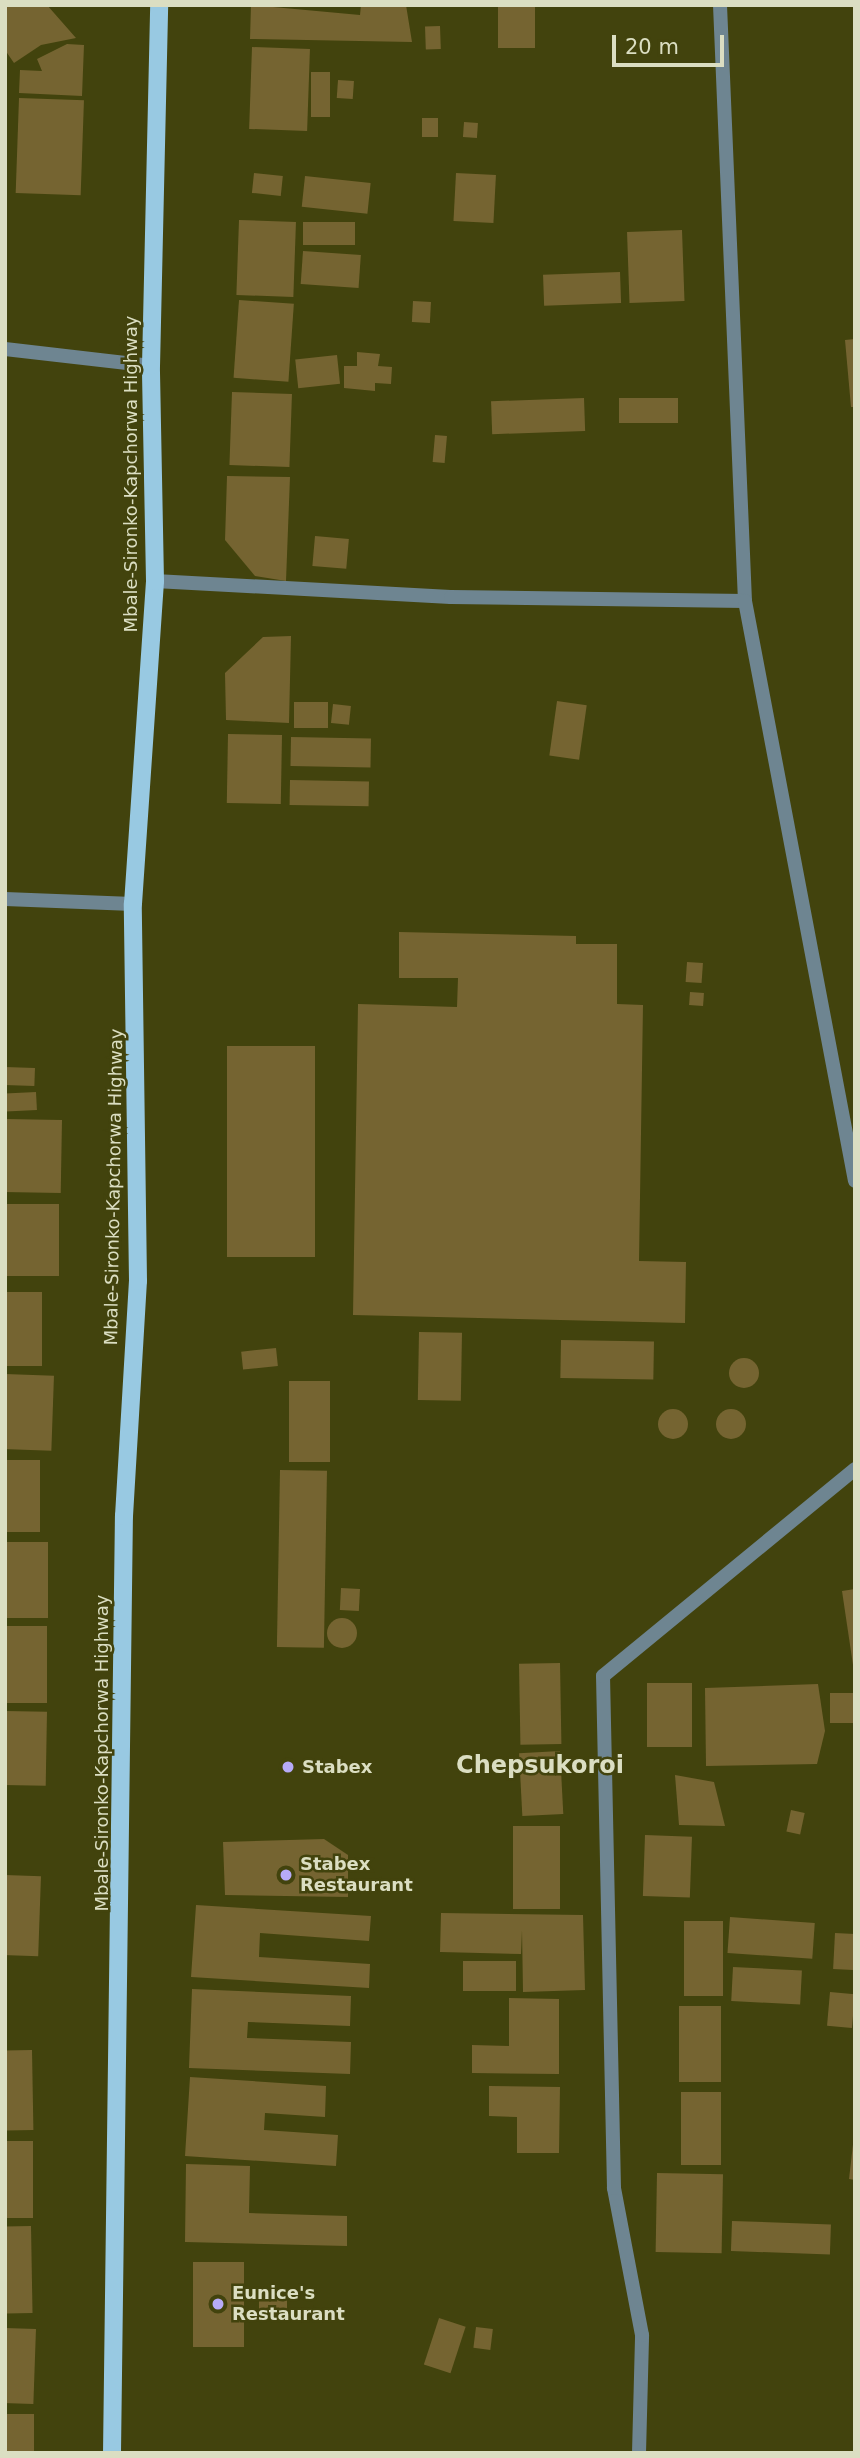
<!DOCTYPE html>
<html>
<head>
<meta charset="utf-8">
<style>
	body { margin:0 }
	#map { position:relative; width:860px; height:2458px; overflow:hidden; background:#42430d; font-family:"DejaVu Sans",sans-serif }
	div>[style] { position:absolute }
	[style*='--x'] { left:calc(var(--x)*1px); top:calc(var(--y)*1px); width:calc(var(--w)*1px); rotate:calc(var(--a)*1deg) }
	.building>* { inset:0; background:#756431; transform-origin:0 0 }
	.round { border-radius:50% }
	.street>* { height:14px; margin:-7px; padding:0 7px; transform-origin:7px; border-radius:7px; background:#6e8591 }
	.primary>* { height:18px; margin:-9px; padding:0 9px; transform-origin:9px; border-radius:9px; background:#98c9e2 }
	.dots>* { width:19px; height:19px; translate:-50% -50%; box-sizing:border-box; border:4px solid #42430d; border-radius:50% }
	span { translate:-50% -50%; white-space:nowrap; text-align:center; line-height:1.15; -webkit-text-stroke:5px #42430d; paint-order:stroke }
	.street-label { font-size:18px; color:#dbdec2 }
	.poi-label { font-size:18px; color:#dbdec2; font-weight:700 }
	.left { translate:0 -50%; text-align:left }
	.district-label { font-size:24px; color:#dbdec2; font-weight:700 }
	.frame { position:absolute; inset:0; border:7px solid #dbdec2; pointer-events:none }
	.scale { position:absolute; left:612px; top:35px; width:112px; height:32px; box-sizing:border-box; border:4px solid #dbdec2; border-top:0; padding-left:9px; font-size:21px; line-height:24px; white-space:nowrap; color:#dbdec2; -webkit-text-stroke:5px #42430d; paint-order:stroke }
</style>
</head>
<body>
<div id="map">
	<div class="building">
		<div style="clip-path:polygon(5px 5px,47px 5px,76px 38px,41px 45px,14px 63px,5px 50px)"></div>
		<div style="clip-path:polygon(251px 5px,360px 15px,361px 5px,406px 5px,412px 42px,250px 39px)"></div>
		<div style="left:498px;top:5px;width:37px;height:43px"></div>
		<div style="left:440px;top:26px;width:23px;height:15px;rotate:88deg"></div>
		<div style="clip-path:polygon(67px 44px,84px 45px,82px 96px,19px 93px,20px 70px,42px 71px,37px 59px)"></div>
		<div style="left:252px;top:47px;width:58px;height:82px;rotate:2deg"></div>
		<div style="left:311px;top:72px;width:19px;height:45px"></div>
		<div style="left:338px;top:80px;width:16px;height:18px;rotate:4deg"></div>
		<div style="left:19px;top:98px;width:65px;height:95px;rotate:2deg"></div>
		<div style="left:422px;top:118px;width:16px;height:19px"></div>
		<div style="left:464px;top:122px;width:14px;height:15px;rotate:4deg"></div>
		<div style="left:254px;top:173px;width:29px;height:20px;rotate:6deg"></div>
		<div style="left:456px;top:173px;width:40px;height:48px;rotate:3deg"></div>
		<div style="left:305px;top:176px;width:66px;height:31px;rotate:6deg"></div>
		<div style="left:239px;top:220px;width:57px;height:75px;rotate:2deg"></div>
		<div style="left:303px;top:222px;width:52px;height:23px"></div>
		<div style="left:682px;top:230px;width:71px;height:55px;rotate:88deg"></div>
		<div style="left:303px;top:251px;width:58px;height:33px;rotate:4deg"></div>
		<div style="left:620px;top:272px;width:31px;height:77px;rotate:88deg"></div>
		<div style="left:239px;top:300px;width:55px;height:78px;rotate:4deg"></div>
		<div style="left:413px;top:301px;width:18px;height:21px;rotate:3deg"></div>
		<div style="clip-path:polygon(855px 339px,855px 407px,851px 407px,845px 340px)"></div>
		<div style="clip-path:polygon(357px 352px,380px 354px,378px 366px,392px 367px,391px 384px,375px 383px,375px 391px,344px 388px,344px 366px,357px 366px)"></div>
		<div style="left:337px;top:355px;width:29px;height:42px;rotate:84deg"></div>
		<div style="left:232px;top:392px;width:60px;height:73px;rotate:2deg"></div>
		<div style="left:584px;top:398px;width:33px;height:93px;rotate:88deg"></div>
		<div style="left:619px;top:398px;width:59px;height:25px"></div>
		<div style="left:435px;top:435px;width:12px;height:27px;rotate:5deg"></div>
		<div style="clip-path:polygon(227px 476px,290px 477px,286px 581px,255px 576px,225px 540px)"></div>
		<div style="left:315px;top:536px;width:34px;height:30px;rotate:5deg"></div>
		<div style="clip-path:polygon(291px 636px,289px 723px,226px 720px,225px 673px,263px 637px)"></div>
		<div style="left:557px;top:701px;width:30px;height:55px;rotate:8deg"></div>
		<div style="left:294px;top:702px;width:34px;height:26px"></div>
		<div style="left:333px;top:704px;width:18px;height:19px;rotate:6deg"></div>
		<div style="left:228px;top:734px;width:54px;height:69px;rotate:1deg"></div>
		<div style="left:291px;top:737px;width:80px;height:29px;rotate:1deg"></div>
		<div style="left:290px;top:780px;width:79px;height:25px;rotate:1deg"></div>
		<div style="clip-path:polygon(399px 932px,576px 936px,576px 944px,617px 944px,617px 1004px,643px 1005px,639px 1261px,686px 1262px,685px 1323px,353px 1315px,358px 1004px,457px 1007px,458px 978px,399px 978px)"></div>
		<div style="left:687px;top:962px;width:16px;height:20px;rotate:4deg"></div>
		<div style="left:690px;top:992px;width:14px;height:13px;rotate:4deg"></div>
		<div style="left:227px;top:1046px;width:88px;height:211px"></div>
		<div style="left:5px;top:1067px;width:30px;height:18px;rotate:2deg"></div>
		<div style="left:36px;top:1092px;width:18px;height:31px;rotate:87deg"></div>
		<div style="left:5px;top:1119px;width:57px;height:73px;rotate:1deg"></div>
		<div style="left:5px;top:1204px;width:54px;height:72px"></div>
		<div style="left:5px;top:1292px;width:37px;height:74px"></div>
		<div style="left:419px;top:1332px;width:43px;height:68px;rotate:1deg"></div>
		<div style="left:561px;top:1340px;width:93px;height:38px;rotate:1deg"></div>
		<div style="left:276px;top:1348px;width:18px;height:35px;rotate:84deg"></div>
		<div class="round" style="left:729px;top:1358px;width:30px;height:30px"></div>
		<div style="left:5px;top:1374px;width:49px;height:75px;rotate:2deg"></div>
		<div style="left:289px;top:1381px;width:41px;height:81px"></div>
		<div class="round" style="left:658px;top:1409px;width:30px;height:30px"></div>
		<div class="round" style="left:716px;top:1409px;width:30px;height:30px"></div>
		<div style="left:5px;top:1460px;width:35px;height:72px"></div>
		<div style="left:280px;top:1470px;width:47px;height:177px;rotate:1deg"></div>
		<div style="left:5px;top:1542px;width:43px;height:76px"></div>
		<div style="left:341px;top:1588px;width:19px;height:22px;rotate:3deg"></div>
		<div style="clip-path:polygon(855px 1589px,855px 1664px,853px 1665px,842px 1591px)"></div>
		<div class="round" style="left:327px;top:1618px;width:30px;height:30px"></div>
		<div style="left:5px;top:1626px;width:42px;height:77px"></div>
		<div style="left:560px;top:1663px;width:81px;height:41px;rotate:89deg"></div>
		<div style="left:647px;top:1683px;width:45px;height:64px"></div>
		<div style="clip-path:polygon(818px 1684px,825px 1731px,817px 1764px,706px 1766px,705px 1688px)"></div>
		<div style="left:855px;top:1693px;width:30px;height:25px;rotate:90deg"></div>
		<div style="left:5px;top:1711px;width:42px;height:74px;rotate:1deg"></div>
		<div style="left:560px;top:1751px;width:63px;height:41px;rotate:87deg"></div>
		<div style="clip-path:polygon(675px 1775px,714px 1782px,725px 1826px,679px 1825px)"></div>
		<div style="left:791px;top:1810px;width:14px;height:22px;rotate:12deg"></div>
		<div style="left:513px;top:1826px;width:47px;height:83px"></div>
		<div style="left:645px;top:1835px;width:47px;height:61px;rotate:2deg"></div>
		<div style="clip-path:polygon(324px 1839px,348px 1855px,348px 1897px,225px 1895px,223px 1842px)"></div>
		<div style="left:5px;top:1875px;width:36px;height:80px;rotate:2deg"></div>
		<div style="clip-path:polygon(196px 1905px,371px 1916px,369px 1941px,260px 1933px,259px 1957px,370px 1964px,369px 1988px,191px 1977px)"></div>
		<div style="clip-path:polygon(441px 1913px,583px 1915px,585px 1990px,523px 1992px,522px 1930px,521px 1954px,440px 1952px)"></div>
		<div style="left:730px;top:1917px;width:85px;height:36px;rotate:4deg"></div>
		<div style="left:684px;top:1921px;width:39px;height:75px"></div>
		<div style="left:835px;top:1933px;width:20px;height:36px;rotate:3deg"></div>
		<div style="left:463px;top:1961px;width:53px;height:30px"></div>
		<div style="left:733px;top:1967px;width:69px;height:34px;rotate:3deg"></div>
		<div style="clip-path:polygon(192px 1989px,351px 1996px,350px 2026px,248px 2022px,247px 2038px,351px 2042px,350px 2074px,189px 2068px)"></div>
		<div style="left:830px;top:1992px;width:25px;height:34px;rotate:5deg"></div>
		<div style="clip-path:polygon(509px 1998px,559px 1999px,559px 2074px,472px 2073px,472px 2045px,509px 2046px)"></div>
		<div style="left:679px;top:2006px;width:42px;height:76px"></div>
		<div style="left:32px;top:2050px;width:80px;height:27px;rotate:89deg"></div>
		<div style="clip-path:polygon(190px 2077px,326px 2086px,325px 2117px,265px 2113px,264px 2130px,338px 2135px,336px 2166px,185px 2156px)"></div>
		<div style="clip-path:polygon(489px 2086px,560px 2087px,559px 2153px,517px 2153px,517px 2117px,489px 2116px)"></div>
		<div style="left:681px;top:2092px;width:40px;height:73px"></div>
		<div style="clip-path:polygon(855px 2127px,855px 2180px,849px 2179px)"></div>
		<div style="left:5px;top:2141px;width:28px;height:77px"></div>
		<div style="clip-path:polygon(186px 2164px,250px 2166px,249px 2213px,347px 2216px,347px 2246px,185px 2242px)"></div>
		<div style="left:657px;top:2173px;width:66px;height:79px;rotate:1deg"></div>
		<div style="left:732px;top:2221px;width:99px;height:30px;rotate:2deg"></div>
		<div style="left:31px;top:2226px;width:87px;height:26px;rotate:89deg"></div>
		<div style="left:193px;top:2262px;width:51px;height:85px"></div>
		<div style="left:259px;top:2296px;width:28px;height:22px"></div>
		<div style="left:439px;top:2318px;width:28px;height:49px;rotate:18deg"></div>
		<div style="left:476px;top:2327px;width:17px;height:21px;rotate:7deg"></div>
		<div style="left:5px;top:2328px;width:31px;height:75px;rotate:2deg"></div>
		<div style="left:5px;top:2414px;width:29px;height:39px"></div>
	</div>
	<div class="street">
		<div style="--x:720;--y:5;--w:597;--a:87.6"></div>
		<div style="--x:5;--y:349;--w:147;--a:6.6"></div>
		<div style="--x:155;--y:581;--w:296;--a:3.1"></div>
		<div style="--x:451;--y:597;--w:294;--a:0.8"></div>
		<div style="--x:745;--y:601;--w:590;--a:79.26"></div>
		<div style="--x:5;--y:899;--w:128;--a:2.2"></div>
		<div style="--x:639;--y:2453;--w:118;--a:-88.5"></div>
		<div style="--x:642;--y:2335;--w:150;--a:-100.8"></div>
		<div style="--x:614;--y:2188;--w:512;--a:-91.23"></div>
		<div style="--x:603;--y:1676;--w:326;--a:-39.4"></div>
	</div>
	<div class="primary">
		<div style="--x:112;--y:2453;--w:937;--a:-89.27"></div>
		<div style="--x:124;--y:1516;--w:235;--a:-86.6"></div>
		<div style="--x:138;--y:1281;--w:377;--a:-90.8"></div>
		<div style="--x:133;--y:904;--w:324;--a:-86.1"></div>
		<div style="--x:155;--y:581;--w:215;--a:-91.1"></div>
		<div style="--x:151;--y:366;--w:361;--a:-88.7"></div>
	</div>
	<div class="dots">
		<div style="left:288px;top:1767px;background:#b7abf8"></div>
		<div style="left:286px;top:1875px;background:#b7abf8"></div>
		<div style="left:218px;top:2304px;background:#b7abf8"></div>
	</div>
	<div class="street-label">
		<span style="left:131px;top:474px;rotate:-90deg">Mbale-Sironko-Kapchorwa Highway</span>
		<span style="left:114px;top:1187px;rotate:-89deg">Mbale-Sironko-Kapchorwa Highway</span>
		<span style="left:102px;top:1753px;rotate:-90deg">Mbale-Sironko-Kapchorwa Highway</span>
	</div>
	<div class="poi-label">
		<span class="left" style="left:302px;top:1767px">Stabex</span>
		<span class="left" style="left:300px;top:1875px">Stabex<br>Restaurant</span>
		<span class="left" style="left:232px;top:2304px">Eunice's<br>Restaurant</span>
	</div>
	<div class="district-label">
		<span style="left:540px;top:1766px">Chepsukoroi</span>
	</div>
	<div class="frame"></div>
	<div class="scale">20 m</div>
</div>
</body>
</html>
